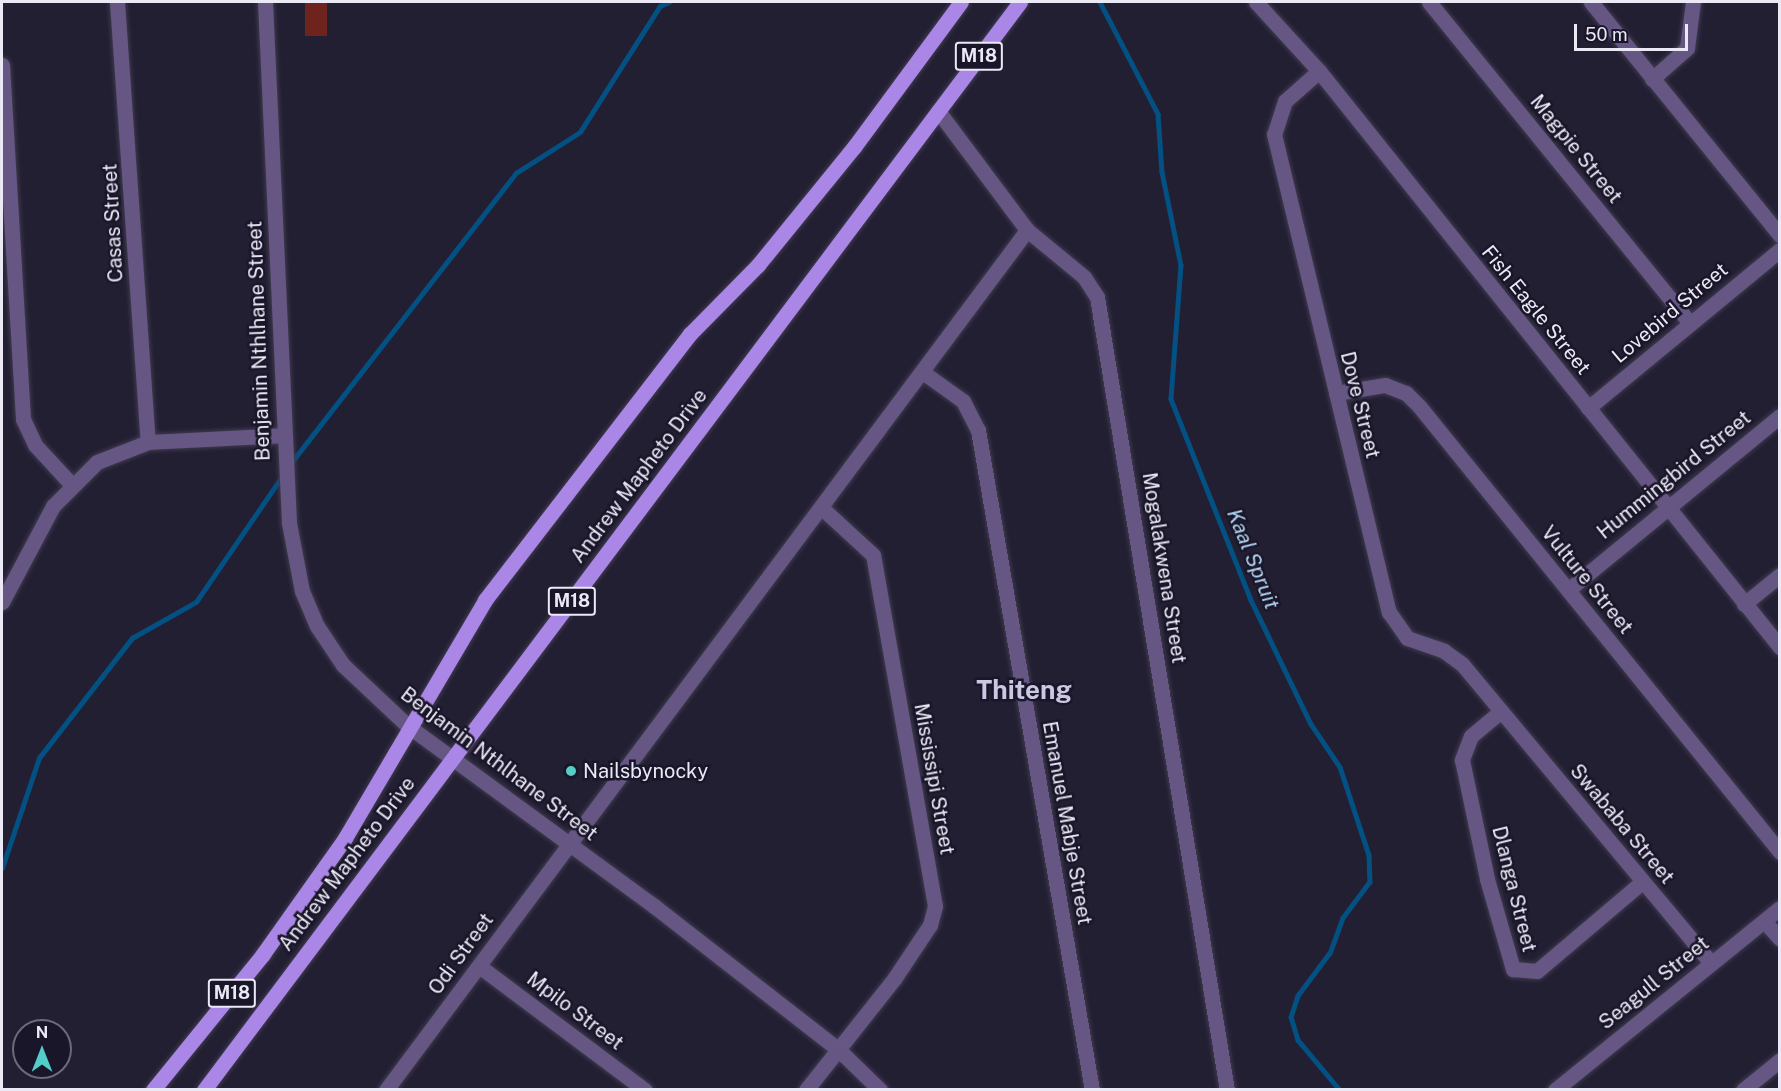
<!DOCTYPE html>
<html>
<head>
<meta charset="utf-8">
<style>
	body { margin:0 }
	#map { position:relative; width:1781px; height:1091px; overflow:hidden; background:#231f33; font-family:"Public Sans",sans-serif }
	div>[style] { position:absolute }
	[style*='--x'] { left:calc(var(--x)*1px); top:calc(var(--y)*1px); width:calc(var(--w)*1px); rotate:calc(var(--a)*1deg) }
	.stream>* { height:4.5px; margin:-2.25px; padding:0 2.25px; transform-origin:2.25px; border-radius:2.25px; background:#035083 }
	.building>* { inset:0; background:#6e231d; transform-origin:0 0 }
	.roads { filter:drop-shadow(0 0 2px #3f3b4e) drop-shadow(0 0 2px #3f3b4e) }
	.minor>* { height:15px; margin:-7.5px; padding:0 7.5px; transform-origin:7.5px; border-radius:7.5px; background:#665684 }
	.tertiary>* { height:15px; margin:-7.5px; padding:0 7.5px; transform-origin:7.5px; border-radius:7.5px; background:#665684 }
	.primary>* { height:15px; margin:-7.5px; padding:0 7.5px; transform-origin:7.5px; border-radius:7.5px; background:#aa87e7 }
	.dots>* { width:16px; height:16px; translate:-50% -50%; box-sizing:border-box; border:3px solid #1a1629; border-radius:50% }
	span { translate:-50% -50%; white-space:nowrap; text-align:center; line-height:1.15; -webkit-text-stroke:5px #1a1629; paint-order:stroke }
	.shield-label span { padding:2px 4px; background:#1a1629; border:2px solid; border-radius:4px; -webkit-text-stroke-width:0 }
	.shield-label { font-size:18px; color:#ece9f7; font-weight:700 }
	.street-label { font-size:20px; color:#ece9f7 }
	.poi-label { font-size:20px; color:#ece9f7 }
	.left { translate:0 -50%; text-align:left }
	.water-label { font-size:21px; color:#b2d3f1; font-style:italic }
	.district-label { font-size:26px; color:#ccc7e3; font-weight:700 }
	.frame { position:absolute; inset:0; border:3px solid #ece9f7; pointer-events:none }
	.north { position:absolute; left:12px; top:1019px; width:60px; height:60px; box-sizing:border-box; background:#1a1629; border:2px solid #6e6a7b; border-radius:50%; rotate:0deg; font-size:16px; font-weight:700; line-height:24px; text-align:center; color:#ece9f7 }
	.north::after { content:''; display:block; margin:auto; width:21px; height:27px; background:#54cdc8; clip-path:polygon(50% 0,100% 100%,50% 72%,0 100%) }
	.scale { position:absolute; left:1574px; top:24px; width:114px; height:27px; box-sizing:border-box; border:3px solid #ece9f7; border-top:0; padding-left:8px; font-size:18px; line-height:21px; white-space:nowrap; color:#ece9f7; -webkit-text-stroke:4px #1a1629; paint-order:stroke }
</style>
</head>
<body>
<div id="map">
	<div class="stream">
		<div style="--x:1100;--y:2;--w:126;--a:62.6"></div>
		<div style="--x:1158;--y:114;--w:58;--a:86.1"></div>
		<div style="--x:1162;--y:172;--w:95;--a:78.5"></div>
		<div style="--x:1181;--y:265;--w:134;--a:94.3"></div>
		<div style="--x:1171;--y:399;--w:214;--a:68.3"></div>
		<div style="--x:1250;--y:598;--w:140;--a:64.2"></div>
		<div style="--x:1311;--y:724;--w:52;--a:56"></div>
		<div style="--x:1340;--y:767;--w:93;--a:71.8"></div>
		<div style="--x:1369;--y:855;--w:27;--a:88"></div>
		<div style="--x:1370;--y:882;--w:45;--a:126.9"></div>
		<div style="--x:1343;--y:918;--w:37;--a:110"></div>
		<div style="--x:1330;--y:953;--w:54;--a:126.7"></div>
		<div style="--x:1298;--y:996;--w:22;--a:108"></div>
		<div style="--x:1291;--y:1017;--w:24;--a:73"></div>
		<div style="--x:1298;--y:1040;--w:65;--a:50"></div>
		<div style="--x:291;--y:463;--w:367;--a:-52.2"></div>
		<div style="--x:516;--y:173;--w:76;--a:-32.6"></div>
		<div style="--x:580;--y:132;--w:149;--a:-57.6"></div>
		<div style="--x:660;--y:6;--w:10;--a:-24"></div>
		<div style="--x:2;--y:868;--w:116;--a:-71.4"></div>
		<div style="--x:39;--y:758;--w:152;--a:-52.2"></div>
		<div style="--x:132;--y:638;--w:73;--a:-29.4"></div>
		<div style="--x:196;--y:602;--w:154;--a:-55.6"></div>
	</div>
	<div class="building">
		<div style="left:305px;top:2px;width:22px;height:34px"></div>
	</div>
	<div class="roads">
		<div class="minor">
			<div style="--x:117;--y:2;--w:441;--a:86"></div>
			<div style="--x:1256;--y:2;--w:93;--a:47.6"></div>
			<div style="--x:1319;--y:71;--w:738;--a:51.33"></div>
			<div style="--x:1429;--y:2;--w:414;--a:50.9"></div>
			<div style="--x:1591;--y:2;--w:300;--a:51"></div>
			<div style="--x:2;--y:65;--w:355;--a:86.6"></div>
			<div style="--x:23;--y:419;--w:29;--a:65"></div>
			<div style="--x:35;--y:445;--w:53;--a:47.3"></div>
			<div style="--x:1319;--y:71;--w:45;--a:138.6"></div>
			<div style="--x:1285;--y:101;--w:35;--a:108"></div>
			<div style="--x:1274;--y:134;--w:492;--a:76.5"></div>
			<div style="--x:1389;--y:612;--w:32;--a:55"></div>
			<div style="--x:1407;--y:638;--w:39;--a:19"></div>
			<div style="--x:1444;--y:651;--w:22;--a:36"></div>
			<div style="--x:1462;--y:664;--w:389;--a:50.2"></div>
			<div style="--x:1652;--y:79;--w:47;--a:-41.5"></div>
			<div style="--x:1687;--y:48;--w:46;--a:-82.6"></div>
			<div style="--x:938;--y:111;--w:149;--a:53.2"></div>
			<div style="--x:1027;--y:230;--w:74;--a:39.5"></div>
			<div style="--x:1084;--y:277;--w:24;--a:57"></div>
			<div style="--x:1097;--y:297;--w:804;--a:80.69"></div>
			<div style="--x:924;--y:373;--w:48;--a:35.7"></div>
			<div style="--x:963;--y:401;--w:33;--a:63"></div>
			<div style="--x:978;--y:430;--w:670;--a:80.2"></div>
			<div style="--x:1336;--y:393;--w:50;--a:-9.3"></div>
			<div style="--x:1385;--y:385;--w:22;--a:21"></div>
			<div style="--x:1406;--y:393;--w:18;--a:45"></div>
			<div style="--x:1419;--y:406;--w:574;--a:51.01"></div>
			<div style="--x:1588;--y:408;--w:249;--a:-39.5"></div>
			<div style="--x:1568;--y:590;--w:274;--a:-39.4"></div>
			<div style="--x:2;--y:602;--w:109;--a:-62"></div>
			<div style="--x:53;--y:506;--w:62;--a:-45"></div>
			<div style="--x:97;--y:462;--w:55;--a:-21.4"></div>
			<div style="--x:148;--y:442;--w:136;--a:-2.9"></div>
			<div style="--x:1744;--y:604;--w:46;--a:-38.9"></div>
			<div style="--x:1501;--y:711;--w:39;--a:140"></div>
			<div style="--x:1471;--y:736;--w:26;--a:111"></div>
			<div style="--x:1462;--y:760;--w:122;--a:78.1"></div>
			<div style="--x:1487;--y:879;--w:94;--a:73.9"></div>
			<div style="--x:1513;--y:969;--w:24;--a:5"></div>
			<div style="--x:1537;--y:971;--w:138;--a:-40.3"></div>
			<div style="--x:1764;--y:921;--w:24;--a:48"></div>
			<div style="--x:479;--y:966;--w:207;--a:36.8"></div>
			<div style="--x:386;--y:1090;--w:1073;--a:-53.3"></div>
			<div style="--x:806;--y:1090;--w:142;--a:-51.6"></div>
			<div style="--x:894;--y:979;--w:65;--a:-56.3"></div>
			<div style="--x:930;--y:925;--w:20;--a:-75"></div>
			<div style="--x:935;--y:906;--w:356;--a:-100"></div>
			<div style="--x:873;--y:555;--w:68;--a:-137.4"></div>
			<div style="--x:1743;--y:1090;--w:48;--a:-39"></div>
		</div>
		<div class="tertiary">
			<div style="--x:265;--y:2;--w:522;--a:87.36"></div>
			<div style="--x:289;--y:523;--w:69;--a:79.2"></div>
			<div style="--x:302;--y:591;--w:38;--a:67"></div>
			<div style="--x:317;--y:626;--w:47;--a:56.3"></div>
			<div style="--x:343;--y:665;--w:89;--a:43.2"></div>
			<div style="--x:408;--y:726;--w:305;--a:36.2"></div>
			<div style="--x:654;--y:906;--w:233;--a:37.9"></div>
			<div style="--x:838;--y:1049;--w:59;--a:44.3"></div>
			<div style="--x:1555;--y:1090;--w:289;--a:-39"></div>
		</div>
		<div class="primary">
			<div style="--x:153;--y:1090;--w:175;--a:-51"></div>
			<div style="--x:263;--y:954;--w:142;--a:-54.7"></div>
			<div style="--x:345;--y:838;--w:276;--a:-59.5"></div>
			<div style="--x:485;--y:600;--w:336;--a:-52.4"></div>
			<div style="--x:690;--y:334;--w:97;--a:-45.4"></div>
			<div style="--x:758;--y:265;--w:152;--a:-50.9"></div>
			<div style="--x:854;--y:147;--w:180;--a:-53.6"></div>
			<div style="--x:204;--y:1090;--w:1360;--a:-53.13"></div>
		</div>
	</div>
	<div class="dots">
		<div style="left:571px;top:771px;background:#54cdc8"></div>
	</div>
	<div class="shield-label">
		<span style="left:979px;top:56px">M18</span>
		<span style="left:572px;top:601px">M18</span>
		<span style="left:232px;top:993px">M18</span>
	</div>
	<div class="street-label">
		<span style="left:1576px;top:149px;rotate:51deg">Magpie Street</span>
		<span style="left:113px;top:223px;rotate:-93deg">Casas Street</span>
		<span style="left:1536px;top:310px;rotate:51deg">Fish Eagle Street</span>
		<span style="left:1670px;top:313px;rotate:-40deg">Lovebird Street</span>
		<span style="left:259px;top:341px;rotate:-92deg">Benjamin Nthlhane Street</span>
		<span style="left:1360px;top:405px;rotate:76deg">Dove Street</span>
		<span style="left:1674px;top:475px;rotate:-39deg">Hummingbird Street</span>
		<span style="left:639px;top:476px;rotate:-53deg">Andrew Mapheto Drive</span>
		<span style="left:1164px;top:568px;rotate:81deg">Mogalakwena Street</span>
		<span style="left:1587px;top:580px;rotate:51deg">Vulture Street</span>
		<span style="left:499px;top:764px;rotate:37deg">Benjamin Nthlhane Street</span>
		<span style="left:934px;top:779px;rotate:80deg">Mississipi Street</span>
		<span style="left:1067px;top:823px;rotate:80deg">Emanuel Mabje Street</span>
		<span style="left:1622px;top:824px;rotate:50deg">Swababa Street</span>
		<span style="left:347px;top:864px;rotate:-53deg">Andrew Mapheto Drive</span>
		<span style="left:1514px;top:889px;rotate:76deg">Dlanga Street</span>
		<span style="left:461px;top:954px;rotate:-54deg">Odi Street</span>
		<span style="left:1654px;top:983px;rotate:-39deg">Seagull Street</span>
		<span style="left:575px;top:1011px;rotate:37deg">Mpilo Street</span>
	</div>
	<div class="poi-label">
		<span class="left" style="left:583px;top:771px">Nailsbynocky</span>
	</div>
	<div class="water-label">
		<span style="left:1253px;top:559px;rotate:68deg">Kaal Spruit</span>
	</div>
	<div class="district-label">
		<span style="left:1024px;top:690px">Thiteng</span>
	</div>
	<div class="frame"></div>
	<div class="north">N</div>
	<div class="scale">50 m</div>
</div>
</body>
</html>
